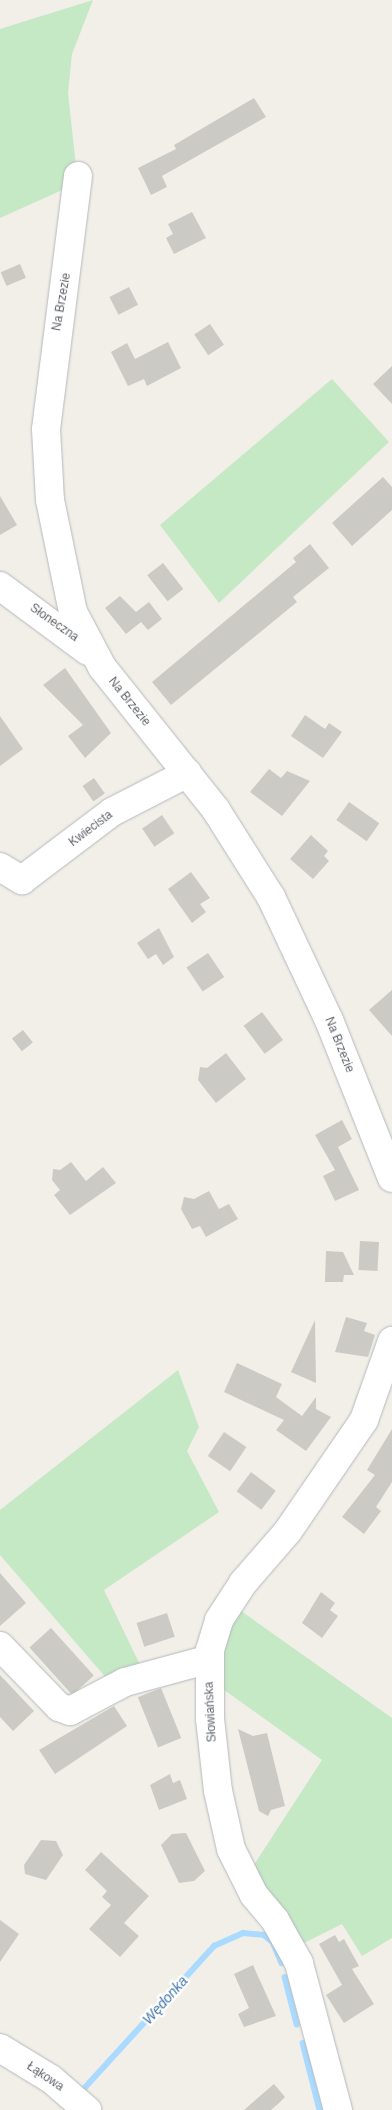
<!DOCTYPE html>
<html>
<head>
<meta charset="utf-8">
<style>
	body { margin:0 }
	#map { position:relative; width:392px; height:2110px; overflow:hidden; background:#f1efe8; font-family:Arial,sans-serif }
	div>[style] { position:absolute }
	[style*='--x'] { left:calc(var(--x)*1px); top:calc(var(--y)*1px); width:calc(var(--w)*1px); rotate:calc(var(--a)*1deg) }
	.green>* { inset:0; background:#c5e8c5 }
	.stream>* { height:5.5px; margin:-2.75px; padding:0 2.75px; transform-origin:2.75px; border-radius:2.75px; background:#aadaff }
	.building>* { inset:0; background:#cccac5; transform-origin:0 0 }
	.roads { filter:drop-shadow(0 0 1px #b5b8bc) drop-shadow(0 0 1px #b5b8bc) }
	.minor>* { height:28px; margin:-14px; padding:0 14px; transform-origin:14px; border-radius:14px; background:#fff }
	span { translate:-50% -50%; white-space:nowrap; text-align:center; line-height:1.15; -webkit-text-stroke:4.5px #fff; paint-order:stroke }
	.street-label { font-size:12px; color:#5f6368 }
	.water-label { font-size:14px; color:#4174aa; font-style:italic }
</style>
</head>
<body>
<div id="map">
	<div class="green">
		<div style="clip-path:polygon(93px 0,72px 54px,68px 93px,76px 166px,69px 187px,0 218px,0 29px)"></div>
		<div style="clip-path:polygon(332px 379px,389px 442px,219px 603px,160px 525px)"></div>
		<div style="clip-path:polygon(178px 1370px,199px 1427px,187px 1451px,219px 1512px,104px 1590px,142px 1669px,108px 1680px,0 1555px,0 1510px)"></div>
		<div style="clip-path:polygon(234px 1606px,392px 1718px,392px 1938px,362px 1956px,342px 1924px,302px 1944px,250px 1871px,322px 1760px,216px 1684px,220px 1643px)"></div>
	</div>
	<div class="stream">
		<div style="--x:285;--y:1977;--w:49;--a:75.7"></div>
		<div style="--x:303;--y:2043;--w:69;--a:75.8"></div>
		<div style="--x:80;--y:2093;--w:199;--a:-47.6"></div>
		<div style="--x:214;--y:1946;--w:32;--a:-24"></div>
		<div style="--x:243;--y:1933;--w:21;--a:5"></div>
		<div style="--x:264;--y:1935;--w:11;--a:38"></div>
		<div style="--x:273;--y:1942;--w:23;--a:67"></div>
	</div>
	<div class="building">
		<div style="clip-path:polygon(254px 98px,266px 117px,162px 176px,167px 187px,151px 195px,138px 168px,176px 149px,174px 145px)"></div>
		<div style="clip-path:polygon(192px 212px,206px 238px,174px 254px,166px 238px,173px 234px,168px 224px)"></div>
		<div style="left:20px;top:264px;width:15px;height:21px;rotate:67deg"></div>
		<div style="left:129px;top:287px;width:20px;height:22px;rotate:63deg"></div>
		<div style="left:210px;top:324px;width:25px;height:19px;rotate:56deg"></div>
		<div style="clip-path:polygon(168px 342px,181px 368px,147px 386px,144px 379px,128px 386px,111px 352px,127px 343px,135px 359px)"></div>
		<div style="clip-path:polygon(392px 366px,392px 404px,373px 384px)"></div>
		<div style="clip-path:polygon(383px 477px,392px 487px,392px 510px,352px 546px,332px 523px)"></div>
		<div style="clip-path:polygon(0 496px,17px 525px,0 535px)"></div>
		<div style="clip-path:polygon(310px 544px,329px 568px,293px 597px,297px 602px,171px 705px,152px 682px,296px 562px,293px 558px)"></div>
		<div style="left:163px;top:563px;width:33px;height:20px;rotate:52deg"></div>
		<div style="clip-path:polygon(120px 596px,136px 612px,149px 602px,162px 619px,148px 630px,141px 622px,126px 634px,105px 608px)"></div>
		<div style="clip-path:polygon(65px 668px,111px 733px,85px 758px,68px 736px,83px 725px,43px 685px)"></div>
		<div style="clip-path:polygon(305px 715px,325px 729px,329px 723px,342px 732px,323px 758px,291px 736px)"></div>
		<div style="clip-path:polygon(0 716px,23px 749px,0 766px)"></div>
		<div style="clip-path:polygon(269px 769px,281px 778px,287px 771px,310px 781px,282px 816px,250px 792px)"></div>
		<div style="left:94px;top:778px;width:19px;height:14px;rotate:55deg"></div>
		<div style="left:349px;top:802px;width:37px;height:22px;rotate:35deg"></div>
		<div style="left:162px;top:815px;width:22px;height:24px;rotate:56deg"></div>
		<div style="clip-path:polygon(311px 835px,328px 851px,324px 856px,329px 861px,313px 879px,290px 859px)"></div>
		<div style="clip-path:polygon(191px 872px,210px 898px,200px 904px,206px 912px,192px 923px,168px 889px)"></div>
		<div style="clip-path:polygon(159px 928px,174px 957px,163px 965px,156px 954px,148px 959px,137px 943px)"></div>
		<div style="left:208px;top:953px;width:29px;height:26px;rotate:56deg"></div>
		<div style="clip-path:polygon(392px 990px,392px 1036px,369px 1010px)"></div>
		<div style="left:262px;top:1012px;width:35px;height:23px;rotate:53deg"></div>
		<div style="left:23px;top:1030px;width:16px;height:14px;rotate:52deg"></div>
		<div style="clip-path:polygon(226px 1053px,246px 1079px,216px 1103px,198px 1080px,200px 1067px,207px 1068px)"></div>
		<div style="clip-path:polygon(342px 1120px,352px 1139px,338px 1147px,359px 1190px,335px 1201px,323px 1176px,335px 1170px,315px 1135px)"></div>
		<div style="clip-path:polygon(71px 1162px,86px 1181px,103px 1167px,116px 1183px,70px 1215px,54px 1195px,60px 1190px,52px 1180px,53px 1169px,60px 1170px)"></div>
		<div style="clip-path:polygon(209px 1191px,219px 1209px,229px 1204px,238px 1219px,206px 1237px,200px 1226px,192px 1229px,181px 1209px,184px 1197px,194px 1199px)"></div>
		<div style="left:360px;top:1241px;width:19px;height:29px;rotate:3deg"></div>
		<div style="clip-path:polygon(326px 1251px,343px 1252px,354px 1275px,344px 1275px,343px 1282px,325px 1282px)"></div>
		<div style="clip-path:polygon(346px 1317px,367px 1323px,364px 1331px,375px 1335px,368px 1357px,335px 1352px)"></div>
		<div style="clip-path:polygon(315px 1320px,316px 1383px,291px 1372px)"></div>
		<div style="clip-path:polygon(237px 1363px,282px 1384px,276px 1397px,302px 1416px,316px 1397px,316px 1409px,331px 1417px,306px 1451px,276px 1430px,284px 1420px,224px 1392px)"></div>
		<div style="clip-path:polygon(392px 1429px,392px 1482px,376px 1507px,381px 1511px,364px 1534px,342px 1517px,375px 1475px,367px 1470px)"></div>
		<div style="left:224px;top:1432px;width:27px;height:29px;rotate:34deg"></div>
		<div style="left:251px;top:1472px;width:31px;height:24px;rotate:37deg"></div>
		<div style="clip-path:polygon(0 1573px,26px 1603px,0 1626px)"></div>
		<div style="clip-path:polygon(321px 1592px,335px 1603px,330px 1610px,338px 1616px,322px 1638px,302px 1623px)"></div>
		<div style="left:167px;top:1613px;width:25px;height:32px;rotate:72deg"></div>
		<div style="left:51px;top:1628px;width:64px;height:29px;rotate:48deg"></div>
		<div style="clip-path:polygon(0 1675px,34px 1711px,13px 1731px,0 1717px)"></div>
		<div style="left:161px;top:1688px;width:54px;height:25px;rotate:68deg"></div>
		<div style="clip-path:polygon(114px 1706px,127px 1726px,55px 1774px,39px 1750px)"></div>
		<div style="clip-path:polygon(238px 1729px,253px 1736px,267px 1733px,285px 1806px,271px 1810px,268px 1816px,259px 1811px)"></div>
		<div style="clip-path:polygon(170px 1774px,173px 1783px,180px 1780px,187px 1799px,159px 1810px,150px 1785px)"></div>
		<div style="clip-path:polygon(186px 1833px,205px 1871px,194px 1881px,179px 1883px,161px 1845px,172px 1834px)"></div>
		<div style="clip-path:polygon(41px 1840px,56px 1841px,63px 1855px,46px 1880px,25px 1874px,24px 1865px)"></div>
		<div style="clip-path:polygon(101px 1852px,149px 1896px,124px 1923px,139px 1936px,120px 1957px,89px 1929px,111px 1905px,102px 1897px,107px 1891px,85px 1870px)"></div>
		<div style="clip-path:polygon(0 1920px,19px 1934px,0 1962px)"></div>
		<div style="clip-path:polygon(335px 1935px,339px 1942px,344px 1939px,359px 1966px,352px 1969px,374px 2004px,344px 2023px,326px 1995px,342px 1985px,319px 1944px)"></div>
		<div style="clip-path:polygon(253px 1965px,276px 2016px,244px 2027px,238px 2014px,249px 2008px,234px 1974px)"></div>
		<div style="clip-path:polygon(274px 2084px,285px 2097px,279px 2103px,271px 2110px,244px 2110px)"></div>
	</div>
	<div class="roads">
		<div class="minor">
			<div style="--x:78;--y:176;--w:255;--a:97.2"></div>
			<div style="--x:46;--y:429;--w:71;--a:86.8"></div>
			<div style="--x:50;--y:500;--w:114;--a:78.4"></div>
			<div style="--x:73;--y:612;--w:62;--a:62.2"></div>
			<div style="--x:102;--y:667;--w:183;--a:51.4"></div>
			<div style="--x:216;--y:810;--w:103;--a:57.7"></div>
			<div style="--x:271;--y:897;--w:136;--a:64.8"></div>
			<div style="--x:329;--y:1020;--w:170;--a:68.3"></div>
			<div style="--x:0;--y:586;--w:109;--a:36.5"></div>
			<div style="--x:0;--y:867;--w:26;--a:31"></div>
			<div style="--x:22;--y:880;--w:113;--a:-37.1"></div>
			<div style="--x:112;--y:812;--w:85;--a:-27.2"></div>
			<div style="--x:0;--y:1646;--w:85;--a:46"></div>
			<div style="--x:59;--y:1707;--w:12;--a:20"></div>
			<div style="--x:70;--y:1711;--w:62;--a:-27.8"></div>
			<div style="--x:125;--y:1682;--w:88;--a:-15.1"></div>
			<div style="--x:0;--y:2048;--w:60;--a:31.3"></div>
			<div style="--x:51;--y:2079;--w:48;--a:40.7"></div>
			<div style="--x:338;--y:2110;--w:152;--a:-104.9"></div>
			<div style="--x:299;--y:1963;--w:49;--a:-119.2"></div>
			<div style="--x:275;--y:1920;--w:33;--a:-130"></div>
			<div style="--x:254;--y:1895;--w:51;--a:-116.6"></div>
			<div style="--x:231;--y:1849;--w:59;--a:-102.6"></div>
			<div style="--x:218;--y:1791;--w:72;--a:-96.3"></div>
			<div style="--x:210;--y:1719;--w:69;--a:-90"></div>
			<div style="--x:210;--y:1650;--w:31;--a:-73"></div>
			<div style="--x:219;--y:1620;--w:44;--a:-57"></div>
			<div style="--x:243;--y:1583;--w:69;--a:-49.1"></div>
			<div style="--x:288;--y:1531;--w:135;--a:-55.6"></div>
			<div style="--x:364;--y:1420;--w:84;--a:-70.5"></div>
		</div>
	</div>
	<div class="street-label">
		<span style="left:62px;top:302px;rotate:-80deg">Na Brzezie</span>
		<span style="left:54px;top:623px;rotate:35deg">Słoneczna</span>
		<span style="left:129px;top:702px;rotate:51deg">Na Brzezie</span>
		<span style="left:91px;top:829px;rotate:-37deg">Kwiecista</span>
		<span style="left:339px;top:1045px;rotate:68deg">Na Brzezie</span>
		<span style="left:211px;top:1712px;rotate:-93deg">Słowiańska</span>
		<span style="left:45px;top:2077px;rotate:34deg">Łąkowa</span>
	</div>
	<div class="water-label">
		<span style="left:165px;top:2000px;rotate:-48deg">Wędonka</span>
	</div>
</div>
</body>
</html>
